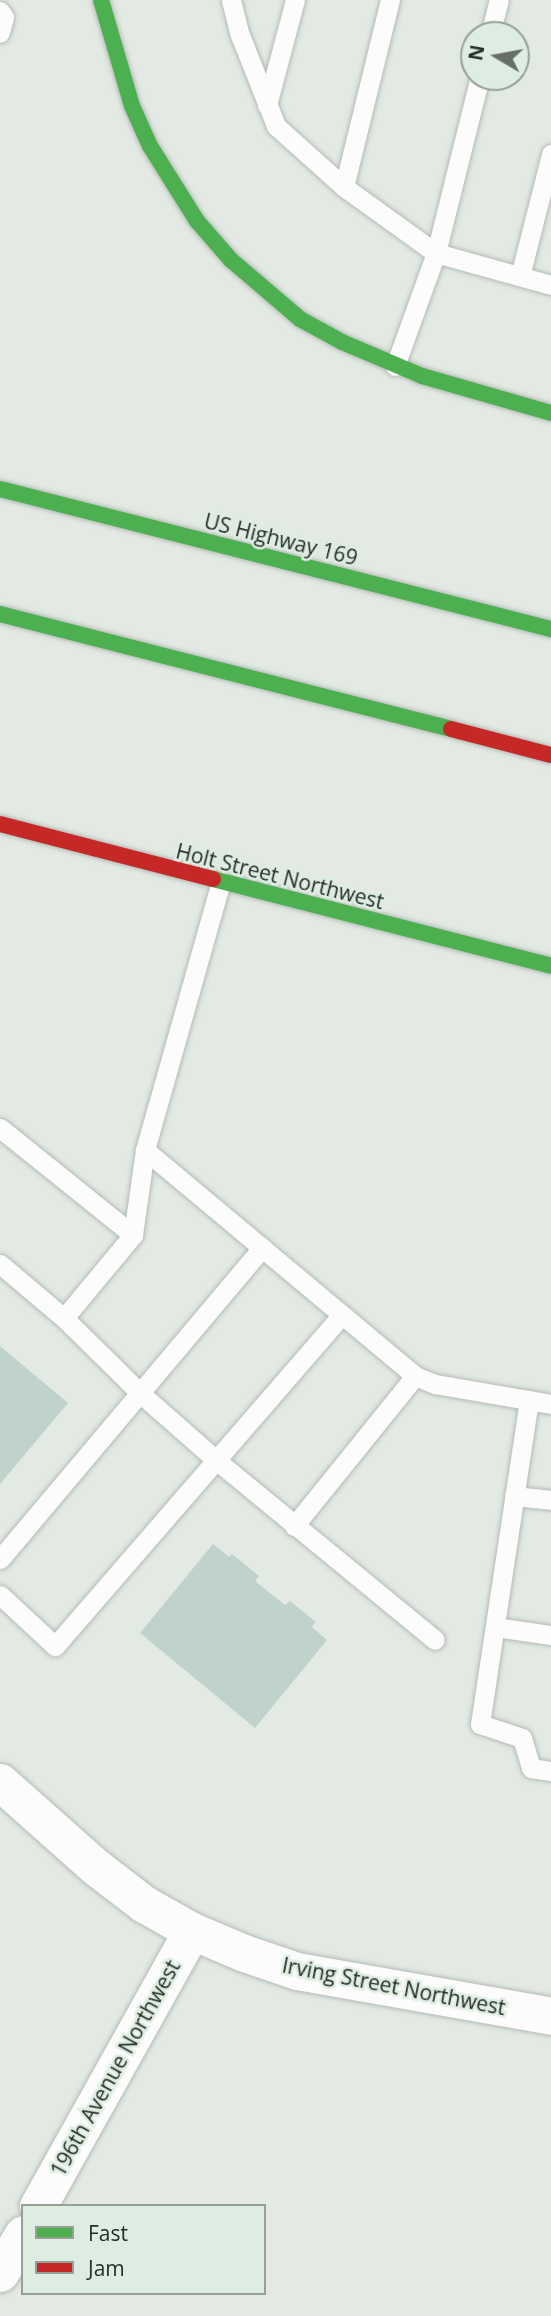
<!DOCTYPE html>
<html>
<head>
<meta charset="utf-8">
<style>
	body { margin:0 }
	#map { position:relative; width:551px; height:2316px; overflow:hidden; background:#e2eae3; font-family:"Open Sans",sans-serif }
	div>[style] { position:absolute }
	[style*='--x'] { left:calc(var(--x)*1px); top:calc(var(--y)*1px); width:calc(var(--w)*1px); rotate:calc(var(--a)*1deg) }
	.building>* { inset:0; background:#c0d2cc }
	.roads { filter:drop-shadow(0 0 2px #b5bbb6) drop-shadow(0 0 2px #b5bbb6) }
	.lane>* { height:19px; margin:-9.5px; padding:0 9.5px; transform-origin:9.5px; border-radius:9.5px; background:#fbfcfb }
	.street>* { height:37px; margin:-18.5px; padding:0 18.5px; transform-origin:18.5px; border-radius:18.5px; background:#fbfcfb }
	.fast>* { height:16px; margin:-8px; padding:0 8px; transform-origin:8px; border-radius:8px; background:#4caf50 }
	.jam>* { height:16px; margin:-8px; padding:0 8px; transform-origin:8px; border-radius:8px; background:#c62828 }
	span { translate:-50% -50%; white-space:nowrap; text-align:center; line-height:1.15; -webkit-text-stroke:5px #deede1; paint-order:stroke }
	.street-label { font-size:21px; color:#272d28 }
	.legend { position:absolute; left:21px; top:2204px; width:245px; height:91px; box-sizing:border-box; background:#deede1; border:2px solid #95a097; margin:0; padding:9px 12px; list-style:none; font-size:21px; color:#272d28 }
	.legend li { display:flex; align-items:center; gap:14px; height:35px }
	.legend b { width:35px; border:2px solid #95a097 }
	.north { position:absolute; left:460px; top:21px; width:70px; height:70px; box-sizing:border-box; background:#deede1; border:2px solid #95a097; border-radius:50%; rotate:280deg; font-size:19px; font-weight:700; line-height:28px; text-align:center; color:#272d28 }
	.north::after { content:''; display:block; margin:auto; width:24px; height:32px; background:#686f69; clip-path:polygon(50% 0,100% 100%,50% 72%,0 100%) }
</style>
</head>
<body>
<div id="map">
	<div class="building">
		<div style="clip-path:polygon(0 1346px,68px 1403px,0 1484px)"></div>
		<div style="clip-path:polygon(213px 1544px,229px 1557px,232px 1554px,259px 1576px,255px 1581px,285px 1605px,290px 1601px,316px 1622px,312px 1627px,327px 1640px,255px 1728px,140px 1633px)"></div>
	</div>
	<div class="roads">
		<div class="lane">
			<div style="--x:231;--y:0;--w:36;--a:76"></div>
			<div style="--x:240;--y:35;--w:98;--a:68.4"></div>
			<div style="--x:276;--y:126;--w:91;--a:41.9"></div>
			<div style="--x:344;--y:187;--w:113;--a:35.7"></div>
			<div style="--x:436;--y:253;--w:119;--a:15.5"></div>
			<div style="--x:0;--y:11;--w:7;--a:56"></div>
			<div style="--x:4;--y:17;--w:16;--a:105"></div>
			<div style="--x:490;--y:35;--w:36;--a:-76"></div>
			<div style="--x:267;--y:105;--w:109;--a:-75.1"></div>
			<div style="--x:344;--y:187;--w:193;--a:-76.2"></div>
			<div style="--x:520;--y:276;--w:126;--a:-75.7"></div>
			<div style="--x:395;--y:366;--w:120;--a:-70.1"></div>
			<div style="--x:436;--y:253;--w:181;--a:-76"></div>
			<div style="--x:0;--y:1128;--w:171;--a:38.8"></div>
			<div style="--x:145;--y:1150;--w:352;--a:39.9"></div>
			<div style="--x:415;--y:1376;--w:22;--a:22"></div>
			<div style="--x:435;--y:1384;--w:118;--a:9.8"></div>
			<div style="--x:0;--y:1264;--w:84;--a:40.2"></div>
			<div style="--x:64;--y:1318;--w:108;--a:44.6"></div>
			<div style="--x:141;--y:1394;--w:100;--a:41.3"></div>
			<div style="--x:216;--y:1460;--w:283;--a:39.4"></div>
			<div style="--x:64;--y:1318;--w:108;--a:-50.3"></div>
			<div style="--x:133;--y:1235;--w:86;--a:-82"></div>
			<div style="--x:145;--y:1150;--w:279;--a:-74.2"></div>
			<div style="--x:529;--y:1400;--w:328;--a:98.6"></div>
			<div style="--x:480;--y:1724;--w:44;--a:18.4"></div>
			<div style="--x:522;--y:1738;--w:31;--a:73"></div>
			<div style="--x:531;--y:1768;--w:20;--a:9"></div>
			<div style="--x:514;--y:1496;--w:37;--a:6"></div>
			<div style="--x:294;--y:1526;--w:193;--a:-51.1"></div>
			<div style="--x:0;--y:1559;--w:407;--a:-49.9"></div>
			<div style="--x:0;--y:1595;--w:75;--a:42.8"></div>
			<div style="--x:55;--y:1646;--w:438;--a:-49.1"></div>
			<div style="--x:495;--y:1627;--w:57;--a:8.1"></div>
		</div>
		<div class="street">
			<div style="--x:0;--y:1782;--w:130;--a:41.6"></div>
			<div style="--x:97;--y:1868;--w:59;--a:37.5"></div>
			<div style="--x:144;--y:1904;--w:55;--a:29.4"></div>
			<div style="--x:192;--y:1931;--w:56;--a:22.9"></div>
			<div style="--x:244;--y:1953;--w:56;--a:18.8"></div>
			<div style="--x:297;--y:1971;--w:258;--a:10"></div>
			<div style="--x:38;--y:2206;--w:315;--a:-60.8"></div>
			<div style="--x:0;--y:2273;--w:45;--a:-59.5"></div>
		</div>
		<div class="fast">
			<div style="--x:101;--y:0;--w:110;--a:73.7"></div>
			<div style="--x:132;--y:106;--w:44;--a:65.8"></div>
			<div style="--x:150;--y:146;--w:89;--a:57.9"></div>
			<div style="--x:197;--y:221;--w:52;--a:48.9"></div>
			<div style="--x:231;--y:260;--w:91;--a:40.5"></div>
			<div style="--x:300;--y:319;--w:48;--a:28.7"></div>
			<div style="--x:342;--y:342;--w:87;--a:23"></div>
			<div style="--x:422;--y:376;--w:134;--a:16"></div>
			<div style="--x:0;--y:489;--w:569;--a:14.26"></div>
			<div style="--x:0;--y:614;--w:465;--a:14.3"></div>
			<div style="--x:213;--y:879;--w:349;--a:14.4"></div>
		</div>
		<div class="jam">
			<div style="--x:451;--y:729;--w:103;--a:14.6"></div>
			<div style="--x:0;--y:824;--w:220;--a:14.5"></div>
		</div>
	</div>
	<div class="street-label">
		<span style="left:281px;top:539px;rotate:14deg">US Highway 169</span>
		<span style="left:280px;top:876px;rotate:14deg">Holt Street Northwest</span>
		<span style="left:394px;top:1986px;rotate:11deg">Irving Street Northwest</span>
		<span style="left:115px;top:2068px;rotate:-61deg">196th Avenue Northwest</span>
	</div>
	<ul class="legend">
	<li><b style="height:9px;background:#4caf50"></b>Fast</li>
	<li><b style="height:9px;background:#c62828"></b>Jam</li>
	</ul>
	<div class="north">N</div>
</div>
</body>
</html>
